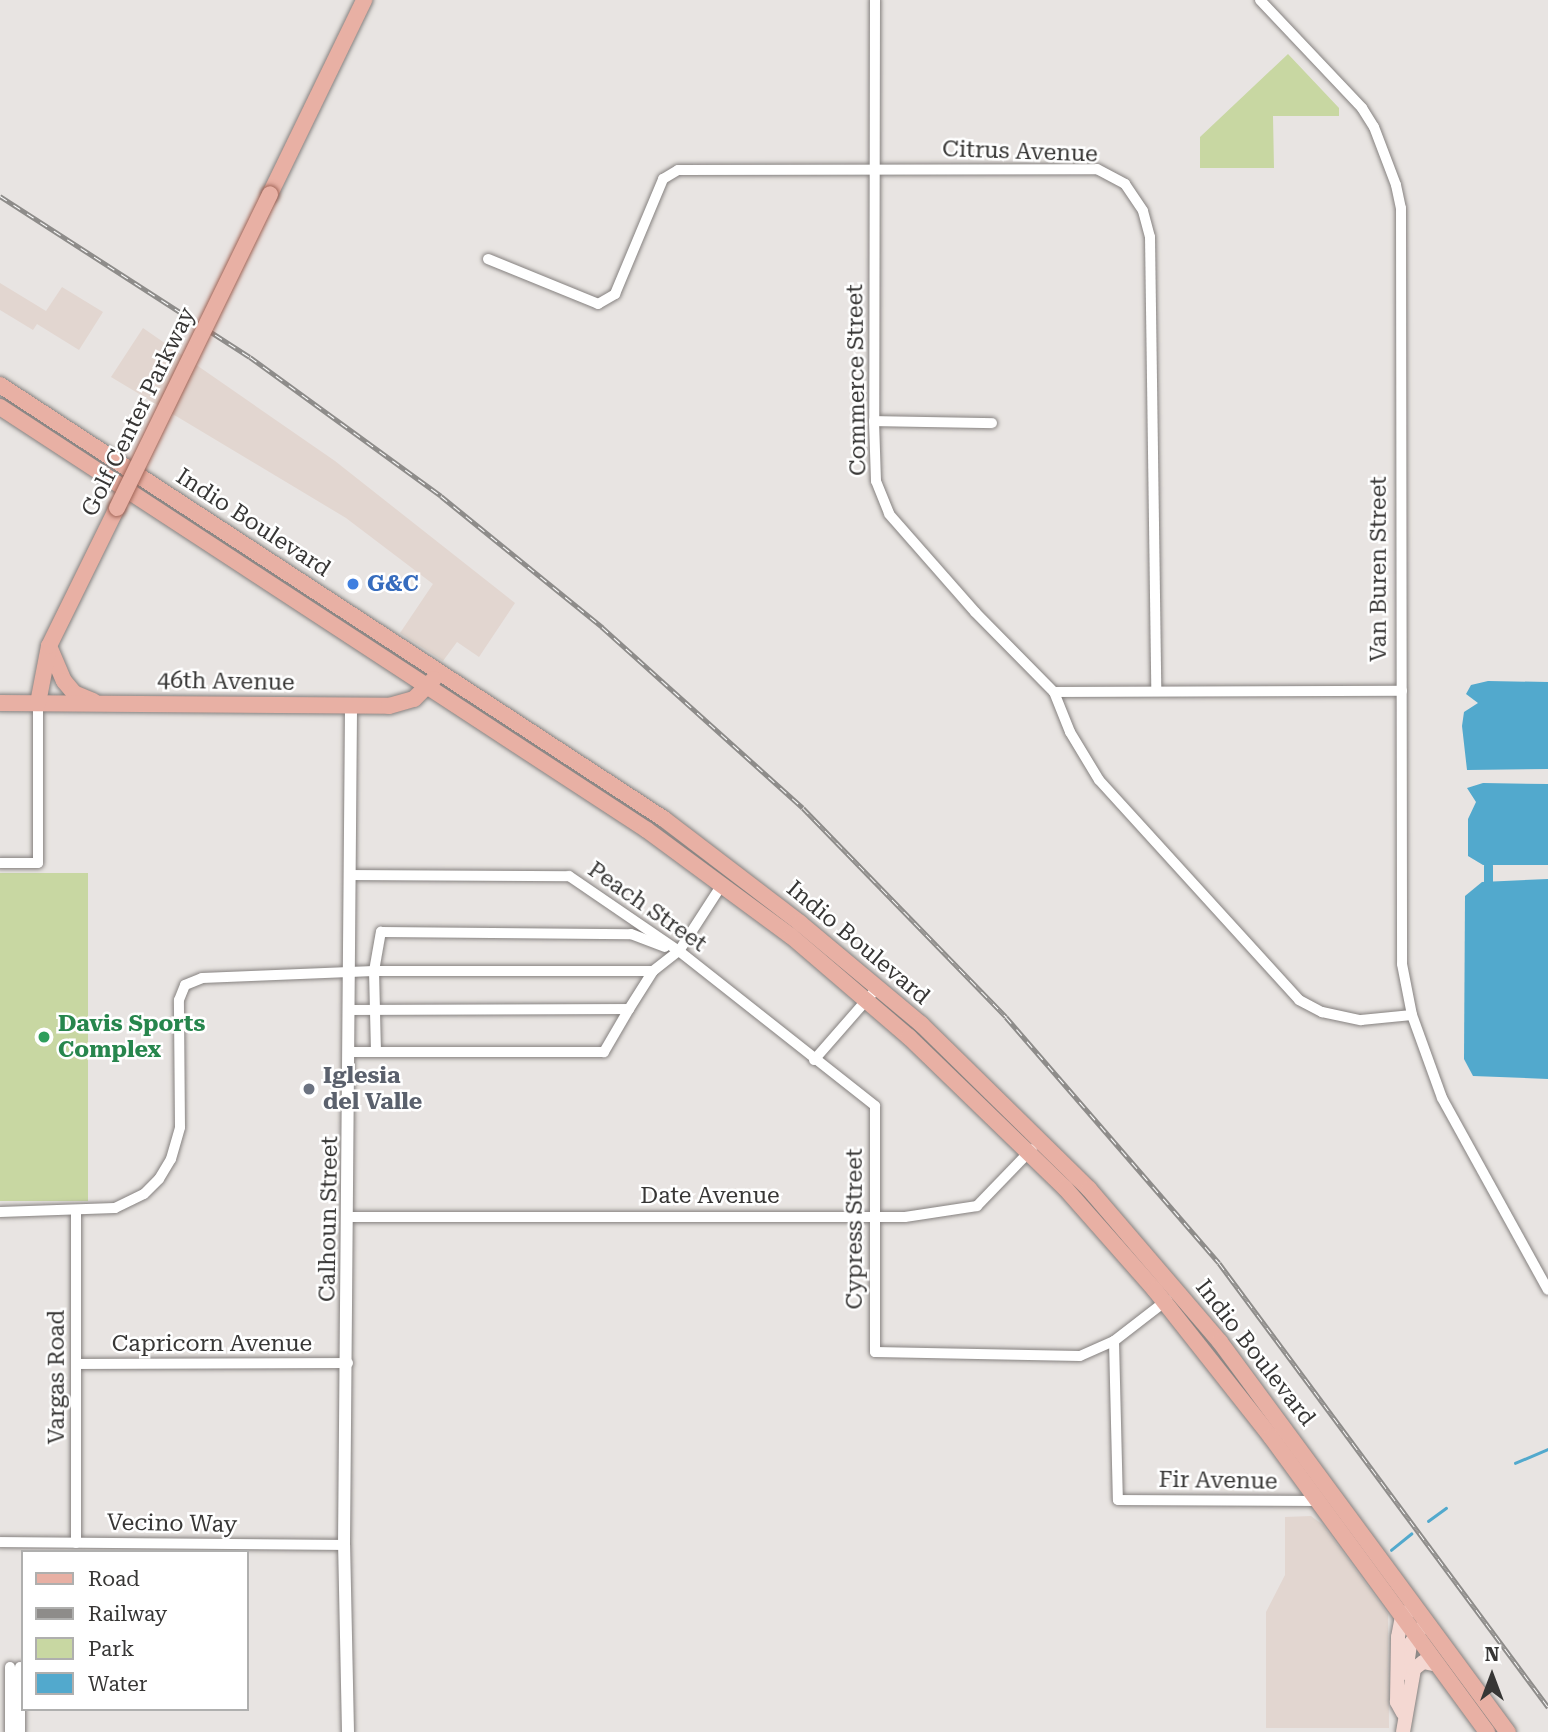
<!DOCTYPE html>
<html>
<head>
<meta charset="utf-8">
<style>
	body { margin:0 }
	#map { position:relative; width:1548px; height:1732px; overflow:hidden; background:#e8e4e2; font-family:"Roboto Serif",serif }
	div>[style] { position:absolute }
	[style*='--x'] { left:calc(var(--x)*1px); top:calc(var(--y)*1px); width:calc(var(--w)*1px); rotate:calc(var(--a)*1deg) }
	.built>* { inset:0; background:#e2d6d0 }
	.green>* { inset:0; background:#c8d7a2; transform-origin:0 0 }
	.water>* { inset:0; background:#52a9cd }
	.stream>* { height:2.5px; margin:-1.25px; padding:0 1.25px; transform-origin:1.25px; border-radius:1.25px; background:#52a9cd }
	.canal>* { height:9px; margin:-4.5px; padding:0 4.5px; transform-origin:4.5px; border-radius:4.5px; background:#52a9cd }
	.roads { filter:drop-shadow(0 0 2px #85817f) drop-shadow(0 0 2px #85817f) }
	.minor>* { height:10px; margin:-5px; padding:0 5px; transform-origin:5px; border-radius:5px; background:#fff }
	.tertiary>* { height:12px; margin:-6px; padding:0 6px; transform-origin:6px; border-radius:6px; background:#fff }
	.secondary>* { height:14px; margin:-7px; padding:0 7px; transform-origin:7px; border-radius:7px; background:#f4d8d2 }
	.primary>* { height:16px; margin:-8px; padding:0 8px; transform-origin:8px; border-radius:8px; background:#e8b0a4 }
	.rail>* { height:5px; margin-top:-2.5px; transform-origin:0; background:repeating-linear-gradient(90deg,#fff 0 8px,#8e8c8a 0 16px); box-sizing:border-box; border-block:2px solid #8e8c8a }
	.bridges { filter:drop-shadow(0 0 2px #a06456) drop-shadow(0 0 2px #a06456) }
	.primary-bridge>* { height:16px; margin:-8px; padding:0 8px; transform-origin:8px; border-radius:8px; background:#e8b0a4 }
	.dots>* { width:19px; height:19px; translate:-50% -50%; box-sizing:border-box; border:4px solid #fff; border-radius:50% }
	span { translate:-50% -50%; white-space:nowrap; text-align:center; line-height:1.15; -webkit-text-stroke:5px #fff; paint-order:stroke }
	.street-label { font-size:23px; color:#373635 }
	.shop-label { font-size:23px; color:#366cbe; font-weight:700 }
	.left { translate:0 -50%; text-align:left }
	.leisure-label { font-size:23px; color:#27864d; font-weight:700 }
	.worship-label { font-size:23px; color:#5b616d; font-weight:700 }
	.legend { position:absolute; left:21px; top:1550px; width:228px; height:161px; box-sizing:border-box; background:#fff; border:2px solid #afafae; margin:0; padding:9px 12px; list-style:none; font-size:21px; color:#373635 }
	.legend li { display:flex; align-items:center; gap:14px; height:35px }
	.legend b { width:35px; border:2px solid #afafae }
	.north { position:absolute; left:1457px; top:1641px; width:70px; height:70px; -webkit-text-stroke:5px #fff; paint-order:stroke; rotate:0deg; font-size:19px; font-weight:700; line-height:28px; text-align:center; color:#373635 }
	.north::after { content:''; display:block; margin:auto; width:24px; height:32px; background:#373635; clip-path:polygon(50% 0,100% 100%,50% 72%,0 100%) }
</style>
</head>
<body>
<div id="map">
	<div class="built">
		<div style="clip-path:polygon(0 283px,46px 311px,62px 287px,103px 312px,79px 350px,37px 324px,33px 330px,0 310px)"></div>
		<div style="clip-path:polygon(143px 328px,335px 461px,515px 603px,479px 657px,457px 642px,443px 661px,400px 633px,433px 584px,346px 518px,111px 377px)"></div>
		<div style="clip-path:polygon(1311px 1516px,1323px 1525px,1388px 1614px,1389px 1728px,1266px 1728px,1266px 1612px,1285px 1575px,1285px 1517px)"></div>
	</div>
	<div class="green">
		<div style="clip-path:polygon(1288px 54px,1339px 108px,1339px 116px,1273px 116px,1274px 168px,1200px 168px,1200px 137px)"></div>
		<div style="left:88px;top:873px;width:328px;height:88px;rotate:90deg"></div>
	</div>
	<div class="water">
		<div style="clip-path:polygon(1488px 681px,1548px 682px,1548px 769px,1467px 770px,1462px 726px,1464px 712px,1478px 703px,1466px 694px,1471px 685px)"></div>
		<div style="clip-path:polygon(1483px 783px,1548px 784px,1548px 865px,1483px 865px,1468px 856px,1468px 819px,1476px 802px,1467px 788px)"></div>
		<div style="clip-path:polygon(1548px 879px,1548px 1079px,1473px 1076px,1464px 1059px,1465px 896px,1482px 882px)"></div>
	</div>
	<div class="stream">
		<div style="--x:1515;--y:1463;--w:36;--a:-23"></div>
		<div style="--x:1428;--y:1521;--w:22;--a:-36"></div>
		<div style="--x:1391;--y:1550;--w:26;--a:-39"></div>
	</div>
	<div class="canal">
		<div style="--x:1488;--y:865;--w:16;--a:90"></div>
	</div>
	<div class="roads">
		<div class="minor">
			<div style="--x:875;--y:0;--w:421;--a:90.1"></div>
			<div style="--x:874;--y:421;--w:60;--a:88.1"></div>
			<div style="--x:876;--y:481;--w:35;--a:68"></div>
			<div style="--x:889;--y:514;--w:130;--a:48.7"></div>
			<div style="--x:975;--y:612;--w:112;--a:45.4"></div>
			<div style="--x:1054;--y:692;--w:43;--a:68.2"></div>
			<div style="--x:1070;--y:732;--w:56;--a:58.9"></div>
			<div style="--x:1099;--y:780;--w:297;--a:47.7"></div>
			<div style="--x:1299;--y:1000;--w:26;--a:28"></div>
			<div style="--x:1322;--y:1012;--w:40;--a:12"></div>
			<div style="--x:1361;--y:1020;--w:51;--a:-5.6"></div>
			<div style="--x:1260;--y:0;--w:149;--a:46.6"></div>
			<div style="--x:1362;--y:108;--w:22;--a:58"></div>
			<div style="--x:1374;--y:127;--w:62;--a:69.2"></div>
			<div style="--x:1396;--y:185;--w:24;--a:78"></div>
			<div style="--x:1401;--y:208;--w:756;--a:89.92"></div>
			<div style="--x:1402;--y:964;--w:52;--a:78.9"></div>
			<div style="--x:1412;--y:1015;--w:88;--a:70.1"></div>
			<div style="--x:1442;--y:1098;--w:219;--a:61.1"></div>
			<div style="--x:488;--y:259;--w:119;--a:22.2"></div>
			<div style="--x:598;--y:304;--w:20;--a:-30"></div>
			<div style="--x:615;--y:294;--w:125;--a:-67.3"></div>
			<div style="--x:663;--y:179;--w:17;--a:-31"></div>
			<div style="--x:678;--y:170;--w:419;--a:-0.1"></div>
			<div style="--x:1097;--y:169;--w:32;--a:28"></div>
			<div style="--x:1125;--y:184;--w:32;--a:56"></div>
			<div style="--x:1143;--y:211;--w:27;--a:75"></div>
			<div style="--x:1150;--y:237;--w:454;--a:89.2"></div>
			<div style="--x:874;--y:421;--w:118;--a:1"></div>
			<div style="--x:1054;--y:692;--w:348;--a:-0.2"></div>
			<div style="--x:0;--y:863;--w:38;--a:0"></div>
			<div style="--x:38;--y:863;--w:160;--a:-90"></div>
			<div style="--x:350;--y:875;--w:219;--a:0.3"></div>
			<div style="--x:569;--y:876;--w:133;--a:34.3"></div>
			<div style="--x:679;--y:951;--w:250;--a:38.3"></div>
			<div style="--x:875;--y:1106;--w:246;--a:90"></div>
			<div style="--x:875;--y:1352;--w:205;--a:1.1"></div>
			<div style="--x:1080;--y:1356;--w:37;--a:-24"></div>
			<div style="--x:1114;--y:1341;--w:67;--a:-37.7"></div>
			<div style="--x:629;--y:1009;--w:50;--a:120.2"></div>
			<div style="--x:604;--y:1052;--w:228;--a:180"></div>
			<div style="--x:376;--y:1052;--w:81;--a:-91.4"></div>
			<div style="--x:374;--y:971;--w:40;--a:-80"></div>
			<div style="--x:381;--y:932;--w:250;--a:0.5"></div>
			<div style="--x:631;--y:934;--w:36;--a:21"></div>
			<div style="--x:351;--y:1010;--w:278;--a:-0.2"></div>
			<div style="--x:629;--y:1009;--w:45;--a:-57.7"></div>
			<div style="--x:653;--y:971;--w:33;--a:-38"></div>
			<div style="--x:679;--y:951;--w:81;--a:-57.1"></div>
			<div style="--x:351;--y:1052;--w:25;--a:0"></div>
			<div style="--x:814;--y:1060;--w:97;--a:-48.8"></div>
			<div style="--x:0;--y:1212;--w:115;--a:-2"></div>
			<div style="--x:115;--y:1208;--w:32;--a:-26"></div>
			<div style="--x:144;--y:1194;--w:21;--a:-45"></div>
			<div style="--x:159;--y:1179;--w:23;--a:-59"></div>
			<div style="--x:171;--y:1159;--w:33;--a:-74"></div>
			<div style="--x:180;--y:1127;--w:127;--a:-90.5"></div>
			<div style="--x:179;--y:1000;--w:16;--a:-68"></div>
			<div style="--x:185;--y:985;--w:18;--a:-22"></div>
			<div style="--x:202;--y:978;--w:172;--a:-2.3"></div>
			<div style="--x:374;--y:971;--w:279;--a:0"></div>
			<div style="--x:350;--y:1217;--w:555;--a:0"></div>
			<div style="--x:905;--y:1217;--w:73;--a:-8.7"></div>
			<div style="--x:977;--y:1206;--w:79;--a:-46"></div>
			<div style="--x:1114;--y:1341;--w:159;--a:88.6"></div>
			<div style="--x:1118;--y:1500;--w:199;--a:0.3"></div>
			<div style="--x:76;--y:1364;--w:272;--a:-0.2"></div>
			<div style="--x:0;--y:1542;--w:344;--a:0.5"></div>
			<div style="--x:76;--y:1543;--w:331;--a:-90"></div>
			<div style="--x:20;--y:1667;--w:65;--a:90"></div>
			<div style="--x:10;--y:1732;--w:65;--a:-90"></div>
		</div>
		<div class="tertiary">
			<div style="--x:348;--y:1732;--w:187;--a:-91.2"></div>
			<div style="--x:344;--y:1545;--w:839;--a:-89.52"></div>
		</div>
		<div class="secondary">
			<div style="--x:1406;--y:1673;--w:29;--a:-82"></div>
			<div style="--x:1410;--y:1644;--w:19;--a:-55"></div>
			<div style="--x:1403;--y:1713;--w:13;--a:-119"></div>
			<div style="--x:1397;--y:1702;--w:65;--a:-89.1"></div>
			<div style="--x:1398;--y:1637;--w:21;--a:-79"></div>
			<div style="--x:1402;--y:1616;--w:9;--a:-36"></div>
			<div style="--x:1403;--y:1732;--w:64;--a:-80.1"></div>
			<div style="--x:1414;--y:1669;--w:11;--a:-38"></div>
			<div style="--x:1423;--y:1662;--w:16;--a:11"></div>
		</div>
		<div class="primary">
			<div style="--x:270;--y:194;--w:216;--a:-64.1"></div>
			<div style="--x:0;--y:385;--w:793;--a:33.17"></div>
			<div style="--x:664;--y:819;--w:171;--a:37.4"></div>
			<div style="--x:800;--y:923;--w:158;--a:39.9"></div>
			<div style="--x:921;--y:1024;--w:235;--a:44.5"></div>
			<div style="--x:1089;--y:1189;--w:201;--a:49.4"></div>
			<div style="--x:1220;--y:1342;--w:485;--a:53.6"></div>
			<div style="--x:0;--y:407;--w:773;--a:33.18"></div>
			<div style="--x:647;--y:830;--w:179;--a:36.4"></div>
			<div style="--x:791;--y:936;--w:155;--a:40.6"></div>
			<div style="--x:909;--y:1037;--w:217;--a:44.1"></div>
			<div style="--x:1065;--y:1188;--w:136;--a:48.6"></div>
			<div style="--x:1155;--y:1290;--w:187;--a:51.7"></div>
			<div style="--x:1271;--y:1437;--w:366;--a:53.8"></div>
			<div style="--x:49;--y:646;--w:38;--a:67"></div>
			<div style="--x:64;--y:681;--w:16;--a:50"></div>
			<div style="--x:74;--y:693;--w:21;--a:23"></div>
			<div style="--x:0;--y:703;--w:389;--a:0.4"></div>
			<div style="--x:389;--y:706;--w:26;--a:-16"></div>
			<div style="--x:414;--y:699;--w:28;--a:-45"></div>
			<div style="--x:38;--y:703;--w:58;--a:-79.1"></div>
			<div style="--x:49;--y:646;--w:154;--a:-63.8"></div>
		</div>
	</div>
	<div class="rail">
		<div style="--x:0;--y:196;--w:297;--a:32.8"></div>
		<div style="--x:250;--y:357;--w:236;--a:36"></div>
		<div style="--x:441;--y:496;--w:208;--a:39.1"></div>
		<div style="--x:602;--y:627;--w:270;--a:42"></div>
		<div style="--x:803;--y:808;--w:291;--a:45.8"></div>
		<div style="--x:1006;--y:1017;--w:325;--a:49.1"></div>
		<div style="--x:1219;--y:1263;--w:553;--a:53.46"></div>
	</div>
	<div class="bridges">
		<div class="primary-bridge">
			<div style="--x:117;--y:508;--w:349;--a:-64"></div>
		</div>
	</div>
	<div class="dots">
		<div style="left:353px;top:584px;background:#3f7fe0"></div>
		<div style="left:44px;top:1037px;background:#2e9e5b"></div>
		<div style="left:309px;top:1089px;background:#6b7280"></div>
	</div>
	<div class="street-label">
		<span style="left:1020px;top:152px;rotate:2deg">Citrus Avenue</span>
		<span style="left:857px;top:380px;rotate:-91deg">Commerce Street</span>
		<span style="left:139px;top:412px;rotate:-64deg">Golf Center Parkway</span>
		<span style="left:253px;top:523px;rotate:33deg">Indio Boulevard</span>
		<span style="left:1379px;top:569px;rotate:-90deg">Van Buren Street</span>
		<span style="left:226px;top:682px;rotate:1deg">46th Avenue</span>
		<span style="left:647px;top:907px;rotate:35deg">Peach Street</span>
		<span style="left:858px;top:943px;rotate:40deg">Indio Boulevard</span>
		<span style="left:710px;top:1196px">Date Avenue</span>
		<span style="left:329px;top:1219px;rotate:-89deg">Calhoun Street</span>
		<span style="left:855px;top:1229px;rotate:-90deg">Cypress Street</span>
		<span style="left:212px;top:1344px">Capricorn Avenue</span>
		<span style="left:1255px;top:1353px;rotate:52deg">Indio Boulevard</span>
		<span style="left:57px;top:1377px;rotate:-90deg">Vargas Road</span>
		<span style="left:1218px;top:1481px;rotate:1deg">Fir Avenue</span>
		<span style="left:172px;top:1524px;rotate:1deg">Vecino Way</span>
	</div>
	<div class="shop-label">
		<span class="left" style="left:367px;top:584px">G&amp;C</span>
	</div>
	<div class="leisure-label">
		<span class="left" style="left:58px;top:1037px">Davis Sports<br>Complex</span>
	</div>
	<div class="worship-label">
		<span class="left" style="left:323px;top:1089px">Iglesia<br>del Valle</span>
	</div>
	<ul class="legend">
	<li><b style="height:9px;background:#e8b0a4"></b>Road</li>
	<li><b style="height:9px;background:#8e8c8a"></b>Railway</li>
	<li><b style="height:19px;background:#c8d7a2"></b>Park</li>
	<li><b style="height:19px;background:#52a9cd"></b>Water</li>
	</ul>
	<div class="north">N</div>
</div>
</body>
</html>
